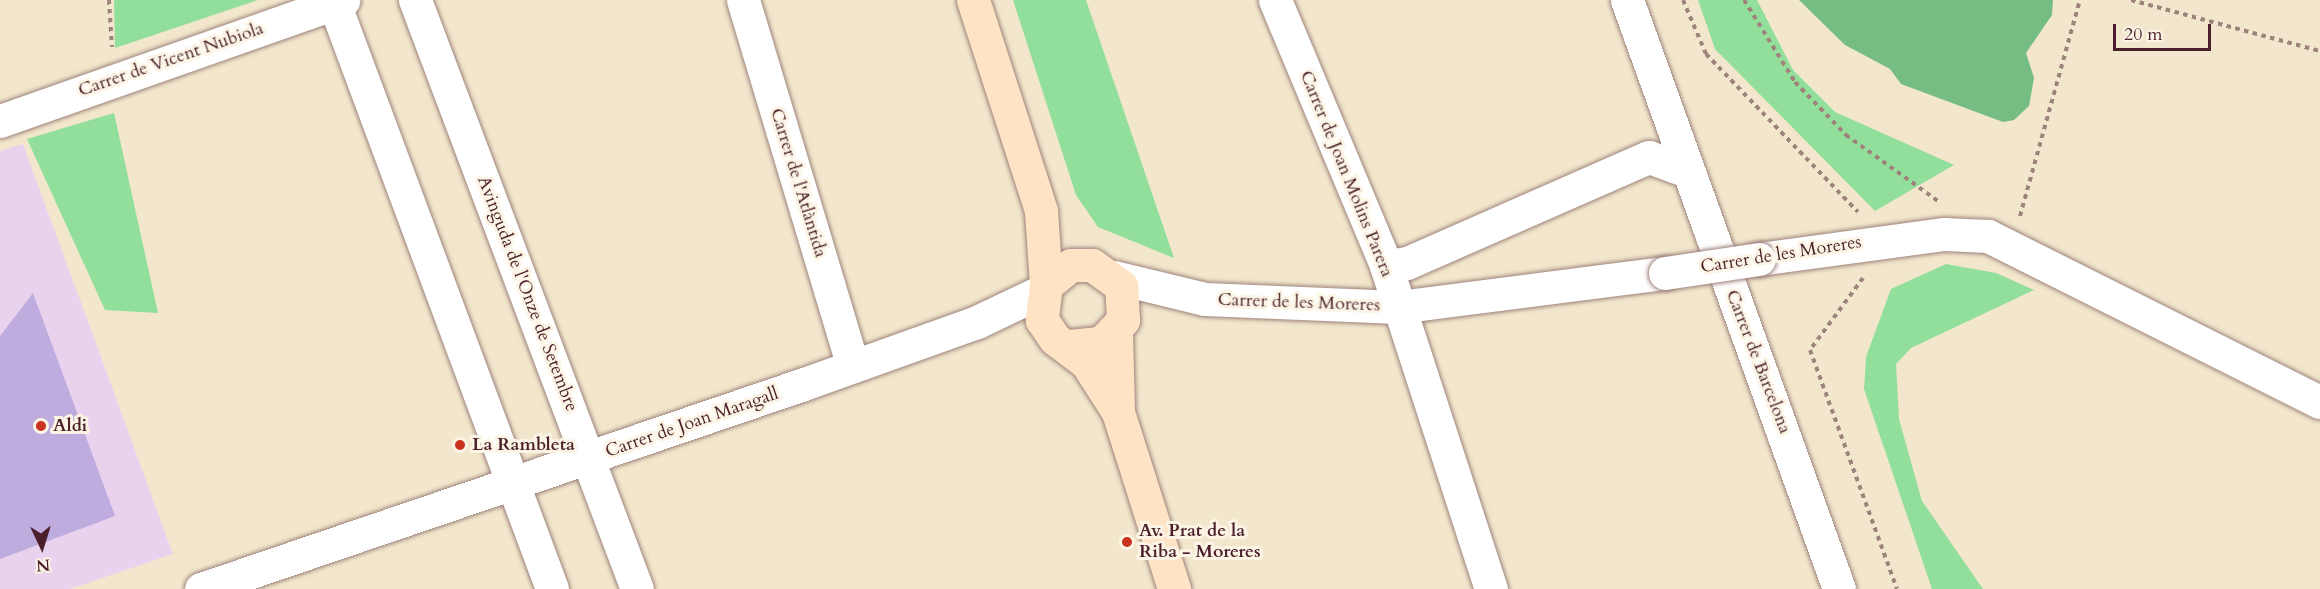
<!DOCTYPE html>
<html>
<head>
<meta charset="utf-8">
<style>
	body { margin:0 }
	#map { position:relative; width:2320px; height:589px; overflow:hidden; background:#f2e7cc; font-family:Cardo,serif }
	div>[style] { position:absolute }
	[style*='--x'] { left:calc(var(--x)*1px); top:calc(var(--y)*1px); width:calc(var(--w)*1px); rotate:calc(var(--a)*1deg) }
	.built>* { inset:0; background:#e8d2ee }
	.green>* { inset:0; background:#92de9b }
	.forest>* { inset:0; background:#75bd83 }
	.building>* { inset:0; background:#bfacdf }
	.path>* { height:4px; margin-top:-2px; transform-origin:0; background:repeating-linear-gradient(90deg,#9e837c 0 4.5px,transparent 0 9px) }
	.roads { filter:drop-shadow(0 0 2px #9e837c) drop-shadow(0 0 2px #9e837c) }
	.minor>* { height:33px; margin:-16.5px; padding:0 16.5px; transform-origin:16.5px; border-radius:16.5px; background:#fff }
	.secondary>* { height:33px; margin:-16.5px; padding:0 16.5px; transform-origin:16.5px; border-radius:16.5px; background:#fee4c5 }
	.bridges { filter:drop-shadow(0 0 2px #9e837c) drop-shadow(0 0 2px #9e837c) }
	.minor-bridge>* { height:33px; margin:-16.5px; padding:0 16.5px; transform-origin:16.5px; border-radius:16.5px; background:#fff }
	.dots>* { width:16px; height:16px; translate:-50% -50%; box-sizing:border-box; border:3px solid #fcf5e5; border-radius:50% }
	span { translate:-50% -50%; white-space:nowrap; text-align:center; line-height:1.15; -webkit-text-stroke:6px #fcf5e5; paint-order:stroke }
	.street-label { font-size:18px; color:#4a1f2b }
	.poi-label { font-size:18px; color:#4a1f2b; font-weight:700 }
	.left { translate:0 -50%; text-align:left }
	.north { position:absolute; left:12px; top:517px; width:60px; height:60px; -webkit-text-stroke:4px #fcf5e5; paint-order:stroke; rotate:176deg; font-size:16px; font-weight:700; line-height:24px; text-align:center; color:#4a1f2b }
	.north::after { content:''; display:block; margin:auto; width:21px; height:27px; background:#4a1f2b; clip-path:polygon(50% 0,100% 100%,50% 72%,0 100%) }
	.scale { position:absolute; left:2113px; top:24px; width:98px; height:27px; box-sizing:border-box; border:3px solid #4a1f2b; border-top:0; padding-left:8px; font-size:18px; line-height:21px; white-space:nowrap; color:#4a1f2b; -webkit-text-stroke:4px #fcf5e5; paint-order:stroke }
</style>
</head>
<body>
<div id="map">
	<div class="built">
		<div style="clip-path:polygon(23px 144px,173px 554px,70px 589px,0 589px,0 151px)"></div>
	</div>
	<div class="green">
		<div style="clip-path:polygon(114px 0,258px 0,115px 48px)"></div>
		<div style="clip-path:polygon(1013px 0,1086px 0,1174px 258px,1098px 227px,1076px 195px)"></div>
		<div style="clip-path:polygon(1698px 0,1757px 0,1793px 70px,1835px 112px,1954px 165px,1875px 211px,1715px 49px)"></div>
		<div style="clip-path:polygon(114px 113px,158px 313px,105px 310px,27px 139px)"></div>
		<div style="clip-path:polygon(1946px 264px,1996px 273px,2034px 290px,1911px 348px,1896px 364px,1899px 419px,1922px 501px,1983px 589px,1932px 589px,1864px 389px,1866px 357px,1891px 289px)"></div>
	</div>
	<div class="forest">
		<div style="clip-path:polygon(1799px 0,2053px 0,2052px 15px,2026px 53px,2034px 78px,2029px 106px,2014px 120px,2003px 122px,1901px 84px,1890px 69px,1845px 45px)"></div>
	</div>
	<div class="building">
		<div style="clip-path:polygon(33px 293px,115px 516px,0 559px,0 336px)"></div>
	</div>
	<div class="path">
		<div style="--x:109;--y:0;--w:47;--a:86.3"></div>
		<div style="--x:1683;--y:0;--w:59;--a:66.9"></div>
		<div style="--x:1706;--y:54;--w:219;--a:46.1"></div>
		<div style="--x:1744;--y:0;--w:97;--a:58.1"></div>
		<div style="--x:1795;--y:82;--w:74;--a:46.1"></div>
		<div style="--x:1846;--y:135;--w:113;--a:35.7"></div>
		<div style="--x:2131;--y:0;--w:196;--a:15.1"></div>
		<div style="--x:2020;--y:216;--w:224;--a:-74.5"></div>
		<div style="--x:1863;--y:278;--w:89;--a:126.4"></div>
		<div style="--x:1810;--y:350;--w:254;--a:70"></div>
	</div>
	<div class="roads">
		<div class="minor">
			<div style="--x:333;--y:0;--w:628;--a:69.6"></div>
			<div style="--x:415;--y:0;--w:629;--a:69.35"></div>
			<div style="--x:743;--y:0;--w:382;--a:73.3"></div>
			<div style="--x:1275;--y:0;--w:288;--a:67.3"></div>
			<div style="--x:1386;--y:266;--w:340;--a:72"></div>
			<div style="--x:1627;--y:0;--w:626;--a:70.2"></div>
			<div style="--x:0;--y:121;--w:364;--a:-19.4"></div>
			<div style="--x:1759;--y:259;--w:187;--a:-7.7"></div>
			<div style="--x:1944;--y:234;--w:44;--a:2.6"></div>
			<div style="--x:1988;--y:236;--w:371;--a:26.6"></div>
			<div style="--x:1386;--y:266;--w:21;--a:-8"></div>
			<div style="--x:1407;--y:263;--w:264;--a:-23.7"></div>
			<div style="--x:1649;--y:157;--w:37;--a:20"></div>
			<div style="--x:1114;--y:277;--w:94;--a:13.6"></div>
			<div style="--x:1205;--y:299;--w:193;--a:2.4"></div>
			<div style="--x:1398;--y:307;--w:269;--a:-7.3"></div>
			<div style="--x:201;--y:589;--w:634;--a:-18.78"></div>
			<div style="--x:801;--y:385;--w:187;--a:-19.7"></div>
			<div style="--x:977;--y:322;--w:74;--a:-25.5"></div>
		</div>
		<div class="secondary">
			<div style="--x:973;--y:0;--w:222;--a:72.1"></div>
			<div style="--x:1041;--y:211;--w:74;--a:86.1"></div>
			<div style="--x:1116;--y:333;--w:79;--a:88.5"></div>
			<div style="--x:1118;--y:412;--w:186;--a:72.4"></div>
			<div style="--x:1070;--y:346;--w:31;--a:-6"></div>
			<div style="--x:1101;--y:343;--w:32;--a:-46"></div>
			<div style="--x:1123;--y:320;--w:34;--a:-93"></div>
			<div style="--x:1121;--y:286;--w:36;--a:-144"></div>
			<div style="--x:1092;--y:265;--w:21;--a:180"></div>
			<div style="--x:1071;--y:265;--w:32;--a:141"></div>
			<div style="--x:1046;--y:285;--w:35;--a:97"></div>
			<div style="--x:1042;--y:320;--w:23;--a:56"></div>
			<div style="--x:1055;--y:339;--w:39;--a:37"></div>
			<div style="--x:1086;--y:362;--w:59;--a:57.4"></div>
		</div>
	</div>
	<div class="bridges">
		<div class="minor-bridge">
			<div style="--x:1665;--y:273;--w:95;--a:-8.5"></div>
		</div>
	</div>
	<div class="dots">
		<div style="left:41px;top:426px;background:#c8321e"></div>
		<div style="left:460px;top:445px;background:#c8321e"></div>
		<div style="left:1127px;top:542px;background:#c8321e"></div>
	</div>
	<div class="street-label">
		<span style="left:171px;top:60px;rotate:-19deg">Carrer de Vicent Nubiola</span>
		<span style="left:1346px;top:174px;rotate:68deg">Carrer de Joan Molins Parera</span>
		<span style="left:798px;top:183px;rotate:73deg">Carrer de l'Atlàntida</span>
		<span style="left:1781px;top:255px;rotate:-9deg">Carrer de les Moreres</span>
		<span style="left:527px;top:294px;rotate:69deg">Avinguda de l'Onze de Setembre</span>
		<span style="left:1299px;top:303px;rotate:2deg">Carrer de les Moreres</span>
		<span style="left:1758px;top:362px;rotate:69deg">Carrer de Barcelona</span>
		<span style="left:692px;top:423px;rotate:-19deg">Carrer de Joan Maragall</span>
	</div>
	<div class="poi-label">
		<span class="left" style="left:53px;top:426px">Aldi</span>
		<span class="left" style="left:472px;top:445px">La Rambleta</span>
		<span class="left" style="left:1139px;top:542px">Av. Prat de la<br>Riba - Moreres</span>
	</div>
	<div class="north">N</div>
	<div class="scale">20 m</div>
</div>
</body>
</html>
